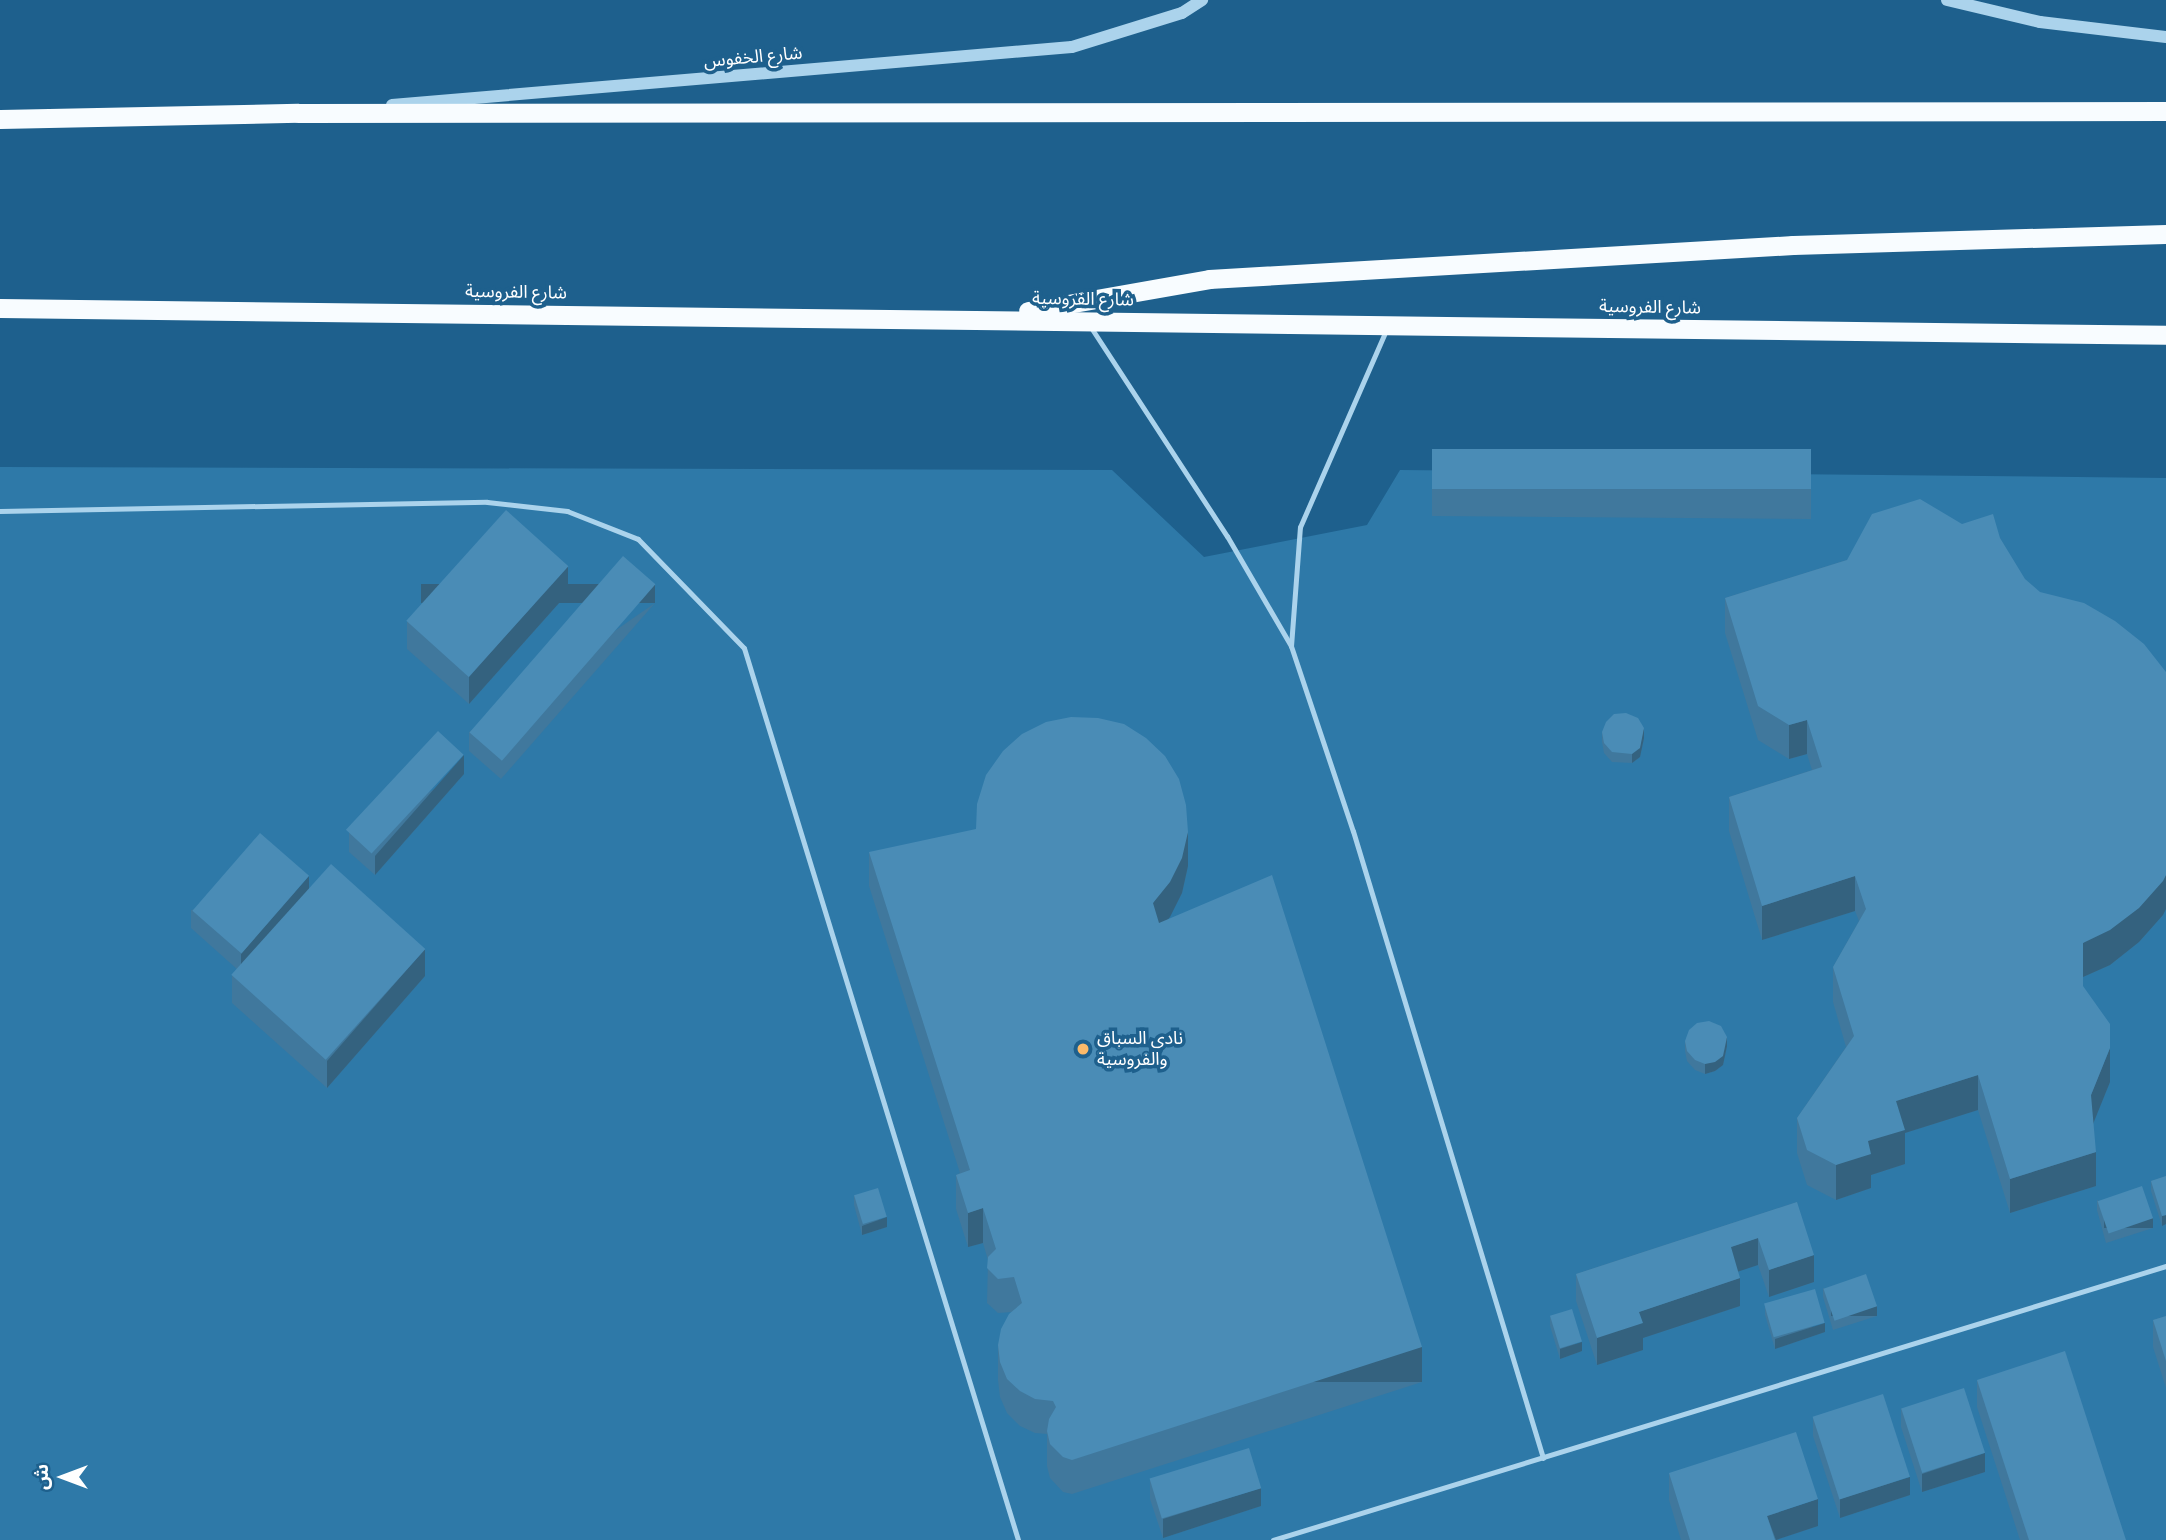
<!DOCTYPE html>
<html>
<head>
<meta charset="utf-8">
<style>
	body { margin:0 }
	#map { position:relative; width:2166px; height:1540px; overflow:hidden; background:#1e608d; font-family:"Fira Sans Condensed","Noto Sans Arabic",sans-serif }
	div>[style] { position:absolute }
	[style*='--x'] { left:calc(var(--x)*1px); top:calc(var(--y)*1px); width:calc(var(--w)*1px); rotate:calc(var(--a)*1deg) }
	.green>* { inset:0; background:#2e79a8 }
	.service>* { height:5px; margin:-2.5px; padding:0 2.5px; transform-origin:2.5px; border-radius:2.5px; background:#abd3ec }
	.tertiary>* { height:12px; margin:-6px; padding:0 6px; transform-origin:6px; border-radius:6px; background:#abd3ec }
	.trunk>* { height:19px; margin:-9.5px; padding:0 9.5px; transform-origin:9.5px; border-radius:9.5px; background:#f8fcff }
	.wall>* { inset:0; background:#40789d }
	.shaded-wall>* { inset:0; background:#34627f; transform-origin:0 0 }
	.building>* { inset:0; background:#4a8cb6; transform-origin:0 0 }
	.dots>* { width:19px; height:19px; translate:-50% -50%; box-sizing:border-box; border:4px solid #1e608d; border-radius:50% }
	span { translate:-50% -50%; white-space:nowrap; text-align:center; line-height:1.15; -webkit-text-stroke:7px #1e608d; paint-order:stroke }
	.street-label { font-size:18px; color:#fff }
	.poi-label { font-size:18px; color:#fff }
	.left { translate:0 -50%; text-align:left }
	.north { position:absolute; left:28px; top:1442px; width:70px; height:70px; -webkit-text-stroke:5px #1e608d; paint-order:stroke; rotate:270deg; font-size:19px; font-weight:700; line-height:28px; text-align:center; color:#fff }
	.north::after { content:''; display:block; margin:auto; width:24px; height:32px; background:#fff; clip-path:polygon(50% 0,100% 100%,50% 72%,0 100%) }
</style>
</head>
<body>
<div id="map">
	<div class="green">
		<div style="clip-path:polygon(0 467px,1112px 470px,1204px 557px,1367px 525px,1400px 470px,2166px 478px,2166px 1540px,0 1540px)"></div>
	</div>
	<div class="service">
		<div style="--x:1090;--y:326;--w:251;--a:56.9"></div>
		<div style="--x:1227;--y:536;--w:127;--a:59.8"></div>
		<div style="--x:1291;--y:646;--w:195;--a:71.5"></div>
		<div style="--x:1353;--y:831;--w:655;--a:73.14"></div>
		<div style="--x:0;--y:511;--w:487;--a:-1.1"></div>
		<div style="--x:487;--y:502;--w:81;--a:6.4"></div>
		<div style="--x:567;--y:511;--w:76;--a:21.5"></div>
		<div style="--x:638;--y:539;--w:152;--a:45.8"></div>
		<div style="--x:744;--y:648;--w:933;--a:72.92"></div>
		<div style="--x:1291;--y:646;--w:119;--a:-85.7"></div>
		<div style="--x:1300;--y:527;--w:217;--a:-66.4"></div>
		<div style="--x:1273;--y:1540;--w:934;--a:-17.06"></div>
	</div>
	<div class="tertiary">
		<div style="--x:1947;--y:0;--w:96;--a:13.3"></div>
		<div style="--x:2040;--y:22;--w:127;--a:6.8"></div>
		<div style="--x:392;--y:105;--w:682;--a:-4.88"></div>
		<div style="--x:1072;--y:47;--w:115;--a:-17.2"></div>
		<div style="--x:1182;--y:13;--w:24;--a:-33"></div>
	</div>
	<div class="trunk">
		<div style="--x:0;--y:119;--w:298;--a:-1.2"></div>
		<div style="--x:298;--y:113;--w:1868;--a:-0.06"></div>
		<div style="--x:0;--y:308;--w:2166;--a:0.71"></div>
		<div style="--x:1028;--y:311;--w:184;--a:-10"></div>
		<div style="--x:1209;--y:279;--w:585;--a:-3.33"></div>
		<div style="--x:1793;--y:245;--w:373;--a:-1.7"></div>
	</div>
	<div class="wall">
		<div style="clip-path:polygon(1811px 452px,1811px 519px,1432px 516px,1432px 489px)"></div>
		<div style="clip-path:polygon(1962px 524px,2000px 538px,2163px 915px,2139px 942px,2110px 965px,2083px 977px,2083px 987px,2110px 1082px,2093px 1123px,2096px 1186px,2010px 1213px,1978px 1110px,1905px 1133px,1905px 1164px,1871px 1175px,1871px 1188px,1836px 1200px,1807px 1185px,1797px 1153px,1797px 1118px,1846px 1047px,1833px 1002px,1833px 967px,1859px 921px,1855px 911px,1762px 940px,1729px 831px,1729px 797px,1812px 770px,1807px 754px,1789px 759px,1758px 740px,1725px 633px,1725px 598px)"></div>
		<div style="clip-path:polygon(568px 593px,469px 704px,407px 649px,407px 622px)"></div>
		<div style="clip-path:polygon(655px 603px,501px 779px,469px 751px,469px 732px)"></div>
		<div style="clip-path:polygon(1602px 732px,1644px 738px,1640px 757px,1632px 763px,1612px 762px,1604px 753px,1602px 742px)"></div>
		<div style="clip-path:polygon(464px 774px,375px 875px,349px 852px,349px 833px)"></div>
		<div style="clip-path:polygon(869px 852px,1188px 866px,1182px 893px,1168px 919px,1422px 1382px,1072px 1494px,1063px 1492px,1050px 1478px,1047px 1466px,1047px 1434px,1035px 1433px,1020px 1426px,1007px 1413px,1000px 1397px,998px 1380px,998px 1345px,1012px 1312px,998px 1313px,987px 1303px,988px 1260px,983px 1243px,968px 1247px,956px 1209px,956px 1175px,960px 1173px,869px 886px)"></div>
		<div style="clip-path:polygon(309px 889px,425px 976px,327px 1088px,232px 1003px,232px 976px,238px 970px,191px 928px,191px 910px)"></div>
		<div style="clip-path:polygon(1685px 1041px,1727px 1046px,1723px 1065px,1715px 1071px,1705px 1074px,1695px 1070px,1687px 1061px,1685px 1051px)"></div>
		<div style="clip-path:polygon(2166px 1176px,2166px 1224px,2162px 1226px,2151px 1191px,2151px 1181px)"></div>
		<div style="clip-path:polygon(854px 1195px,887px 1227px,862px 1235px,854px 1205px)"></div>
		<div style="clip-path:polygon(2097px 1200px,2153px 1228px,2106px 1243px,2097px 1210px)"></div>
		<div style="clip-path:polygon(1797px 1202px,1814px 1282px,1769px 1297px,1758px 1265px,1738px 1271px,1740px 1306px,1643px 1338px,1643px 1350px,1597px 1365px,1576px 1301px,1576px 1274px)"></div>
		<div style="clip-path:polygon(1823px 1288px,1877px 1316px,1833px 1330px,1823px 1297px)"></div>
		<div style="clip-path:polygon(1765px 1306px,1825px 1332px,1775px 1349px,1765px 1315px)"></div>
		<div style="clip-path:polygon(2166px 1316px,2166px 1388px,2153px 1347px,2153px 1320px)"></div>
		<div style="clip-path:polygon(1550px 1317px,1582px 1351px,1560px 1359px,1550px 1326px)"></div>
		<div style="clip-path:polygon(1977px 1380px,2126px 1540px,2020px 1540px,1977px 1407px)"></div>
		<div style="clip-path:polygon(1901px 1408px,1985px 1472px,1922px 1492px,1901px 1427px)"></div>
		<div style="clip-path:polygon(1813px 1417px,1910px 1495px,1840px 1518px,1813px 1436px)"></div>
		<div style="clip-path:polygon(1669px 1473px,1818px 1526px,1776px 1540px,1681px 1540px,1669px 1500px)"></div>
		<div style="clip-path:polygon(1150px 1480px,1261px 1506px,1163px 1538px,1150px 1499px)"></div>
	</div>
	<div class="shaded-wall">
		<div style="clip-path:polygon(568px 566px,568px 593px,469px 704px,469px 677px)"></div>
		<div style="left:655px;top:584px;width:19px;height:234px;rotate:90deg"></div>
		<div style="clip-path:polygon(1807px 720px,1807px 754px,1789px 759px,1789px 725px)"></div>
		<div style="clip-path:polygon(1644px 728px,1644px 738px,1640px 757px,1632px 763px,1632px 754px)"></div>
		<div style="clip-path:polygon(464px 755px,464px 774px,375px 875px,375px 856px)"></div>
		<div style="clip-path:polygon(1188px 832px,1188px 866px,1182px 893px,1170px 917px,1153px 937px,1153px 903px)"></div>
		<div style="clip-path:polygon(2166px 875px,2166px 909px,2163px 915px,2139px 942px,2110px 965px,2083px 977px,2083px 1020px,2083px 943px)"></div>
		<div style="clip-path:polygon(309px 876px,309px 895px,241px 973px,241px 954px)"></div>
		<div style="clip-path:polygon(1855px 876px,1855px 911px,1762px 940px,1762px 906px)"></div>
		<div style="clip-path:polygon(425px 949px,425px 976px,327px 1088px,327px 1061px)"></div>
		<div style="clip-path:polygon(1727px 1037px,1727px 1046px,1723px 1065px,1715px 1071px,1705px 1074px,1705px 1064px)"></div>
		<div style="clip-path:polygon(2110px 1048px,2110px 1082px,2091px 1129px,2091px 1095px)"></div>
		<div style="clip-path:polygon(1978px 1075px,1978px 1110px,1905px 1133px,1905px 1164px,1871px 1175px,1871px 1188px,1836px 1200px,1836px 1165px,1868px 1141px,1896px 1101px)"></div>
		<div style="clip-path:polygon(2096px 1152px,2096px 1186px,2010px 1213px,2010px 1179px)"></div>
		<div style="clip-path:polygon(983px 1208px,983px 1243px,968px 1247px,968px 1213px)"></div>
		<div style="clip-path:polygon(2166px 1215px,2166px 1224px,2162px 1226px,2162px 1216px)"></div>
		<div style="clip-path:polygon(887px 1217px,887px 1227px,862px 1235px,862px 1226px)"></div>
		<div style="left:2153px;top:1218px;width:10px;height:49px;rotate:90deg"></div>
		<div style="clip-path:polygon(1758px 1238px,1758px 1265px,1731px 1274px,1731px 1247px)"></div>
		<div style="clip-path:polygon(1814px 1255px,1814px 1282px,1769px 1297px,1769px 1270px)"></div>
		<div style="clip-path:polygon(1740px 1278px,1740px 1306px,1643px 1338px,1643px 1350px,1597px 1365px,1597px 1338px,1639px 1312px)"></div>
		<div style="left:1877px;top:1306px;width:10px;height:46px;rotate:90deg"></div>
		<div style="clip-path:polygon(1825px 1323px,1825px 1332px,1775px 1349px,1775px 1339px)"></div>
		<div style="clip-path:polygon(1582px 1342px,1582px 1351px,1560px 1359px,1560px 1349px)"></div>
		<div style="left:1422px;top:1347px;width:35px;height:368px;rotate:90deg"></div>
		<div style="clip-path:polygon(1985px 1453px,1985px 1472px,1922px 1492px,1922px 1474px)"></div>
		<div style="clip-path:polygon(1910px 1477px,1910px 1495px,1840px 1518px,1840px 1499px)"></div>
		<div style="clip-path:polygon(1261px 1488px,1261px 1506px,1163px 1538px,1163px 1519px)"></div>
		<div style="clip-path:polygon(1818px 1499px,1818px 1526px,1776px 1540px,1767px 1516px)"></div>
	</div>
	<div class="building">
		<div style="left:1432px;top:449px;width:379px;height:40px"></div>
		<div style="clip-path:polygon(1920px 499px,1962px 524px,1993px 514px,2000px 538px,2025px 579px,2040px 592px,2084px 603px,2115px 621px,2144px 644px,2166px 672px,2166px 875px,2163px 881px,2139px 908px,2110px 930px,2083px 943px,2083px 986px,2110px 1024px,2110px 1048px,2091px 1095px,2096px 1152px,2010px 1179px,1978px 1075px,1896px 1101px,1905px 1130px,1868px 1141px,1871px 1154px,1836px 1165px,1807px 1150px,1797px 1118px,1854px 1036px,1833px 967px,1866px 909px,1855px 876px,1762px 906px,1729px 797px,1822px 767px,1807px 720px,1789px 725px,1758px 706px,1725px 598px,1847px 560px,1872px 514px)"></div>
		<div style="left:506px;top:510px;width:84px;height:149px;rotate:42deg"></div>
		<div style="left:623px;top:556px;width:43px;height:234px;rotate:41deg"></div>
		<div style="clip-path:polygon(1626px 713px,1638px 718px,1644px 728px,1640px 748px,1632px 754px,1612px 752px,1604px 743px,1602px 732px,1606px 722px,1614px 714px)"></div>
		<div style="clip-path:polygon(1071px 717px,1098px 718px,1124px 724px,1146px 738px,1165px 756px,1179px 779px,1186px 805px,1188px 832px,1182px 858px,1170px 882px,1153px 903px,1159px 923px,1272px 875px,1422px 1347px,1072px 1460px,1063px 1457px,1050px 1444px,1047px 1431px,1049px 1419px,1056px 1407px,1053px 1401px,1035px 1399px,1020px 1391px,1007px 1379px,1000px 1362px,998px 1345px,1001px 1329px,1009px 1314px,1022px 1303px,1014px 1277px,998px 1279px,987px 1268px,988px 1257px,996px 1249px,983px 1208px,968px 1213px,956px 1175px,970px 1170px,869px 852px,976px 829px,977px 804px,986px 775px,1003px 751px,1022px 734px,1046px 722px)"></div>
		<div style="left:438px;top:731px;width:35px;height:135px;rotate:43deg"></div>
		<div style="left:260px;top:833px;width:65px;height:103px;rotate:41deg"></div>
		<div style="left:331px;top:864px;width:127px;height:149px;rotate:42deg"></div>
		<div style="clip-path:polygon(1709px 1021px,1721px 1026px,1727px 1037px,1723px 1056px,1715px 1062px,1705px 1064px,1695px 1060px,1687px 1051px,1685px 1041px,1689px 1030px,1697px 1023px)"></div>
		<div style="clip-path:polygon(2166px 1176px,2166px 1215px,2162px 1216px,2151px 1181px)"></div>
		<div style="left:2142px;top:1186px;width:34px;height:47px;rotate:71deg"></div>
		<div style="left:878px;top:1188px;width:30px;height:25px;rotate:73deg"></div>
		<div style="clip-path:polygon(1797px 1202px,1814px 1255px,1769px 1270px,1758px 1238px,1731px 1247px,1740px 1278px,1639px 1312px,1643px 1323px,1597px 1338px,1576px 1274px)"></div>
		<div style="left:1866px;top:1274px;width:34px;height:45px;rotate:71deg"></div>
		<div style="left:1815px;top:1289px;width:35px;height:53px;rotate:74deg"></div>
		<div style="left:1572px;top:1309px;width:34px;height:23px;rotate:73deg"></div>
		<div style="clip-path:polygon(2166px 1316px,2166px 1361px,2153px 1320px)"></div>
		<div style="clip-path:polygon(2065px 1351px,2126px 1540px,2029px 1540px,1977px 1380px)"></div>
		<div style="left:1964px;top:1388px;width:68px;height:66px;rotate:72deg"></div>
		<div style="left:1883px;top:1394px;width:87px;height:74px;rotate:72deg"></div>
		<div style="clip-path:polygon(1796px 1432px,1818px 1499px,1767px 1516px,1775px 1540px,1690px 1540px,1669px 1473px)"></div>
		<div style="left:1249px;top:1448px;width:42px;height:104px;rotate:73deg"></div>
	</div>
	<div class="dots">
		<div style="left:1083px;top:1049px;background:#fbba6a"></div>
	</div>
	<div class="street-label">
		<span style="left:753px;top:57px;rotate:-5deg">شارع الخفوس</span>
		<span style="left:516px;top:292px;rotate:1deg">شارع الفروسية</span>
		<span style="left:1083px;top:299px;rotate:1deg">شارع الفروسية</span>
		<span style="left:1650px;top:307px;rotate:1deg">شارع الفروسية</span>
	</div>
	<div class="poi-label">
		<span class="left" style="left:1097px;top:1049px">نادي السباق<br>والفروسية</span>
	</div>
	<div class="north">ش</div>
</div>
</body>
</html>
